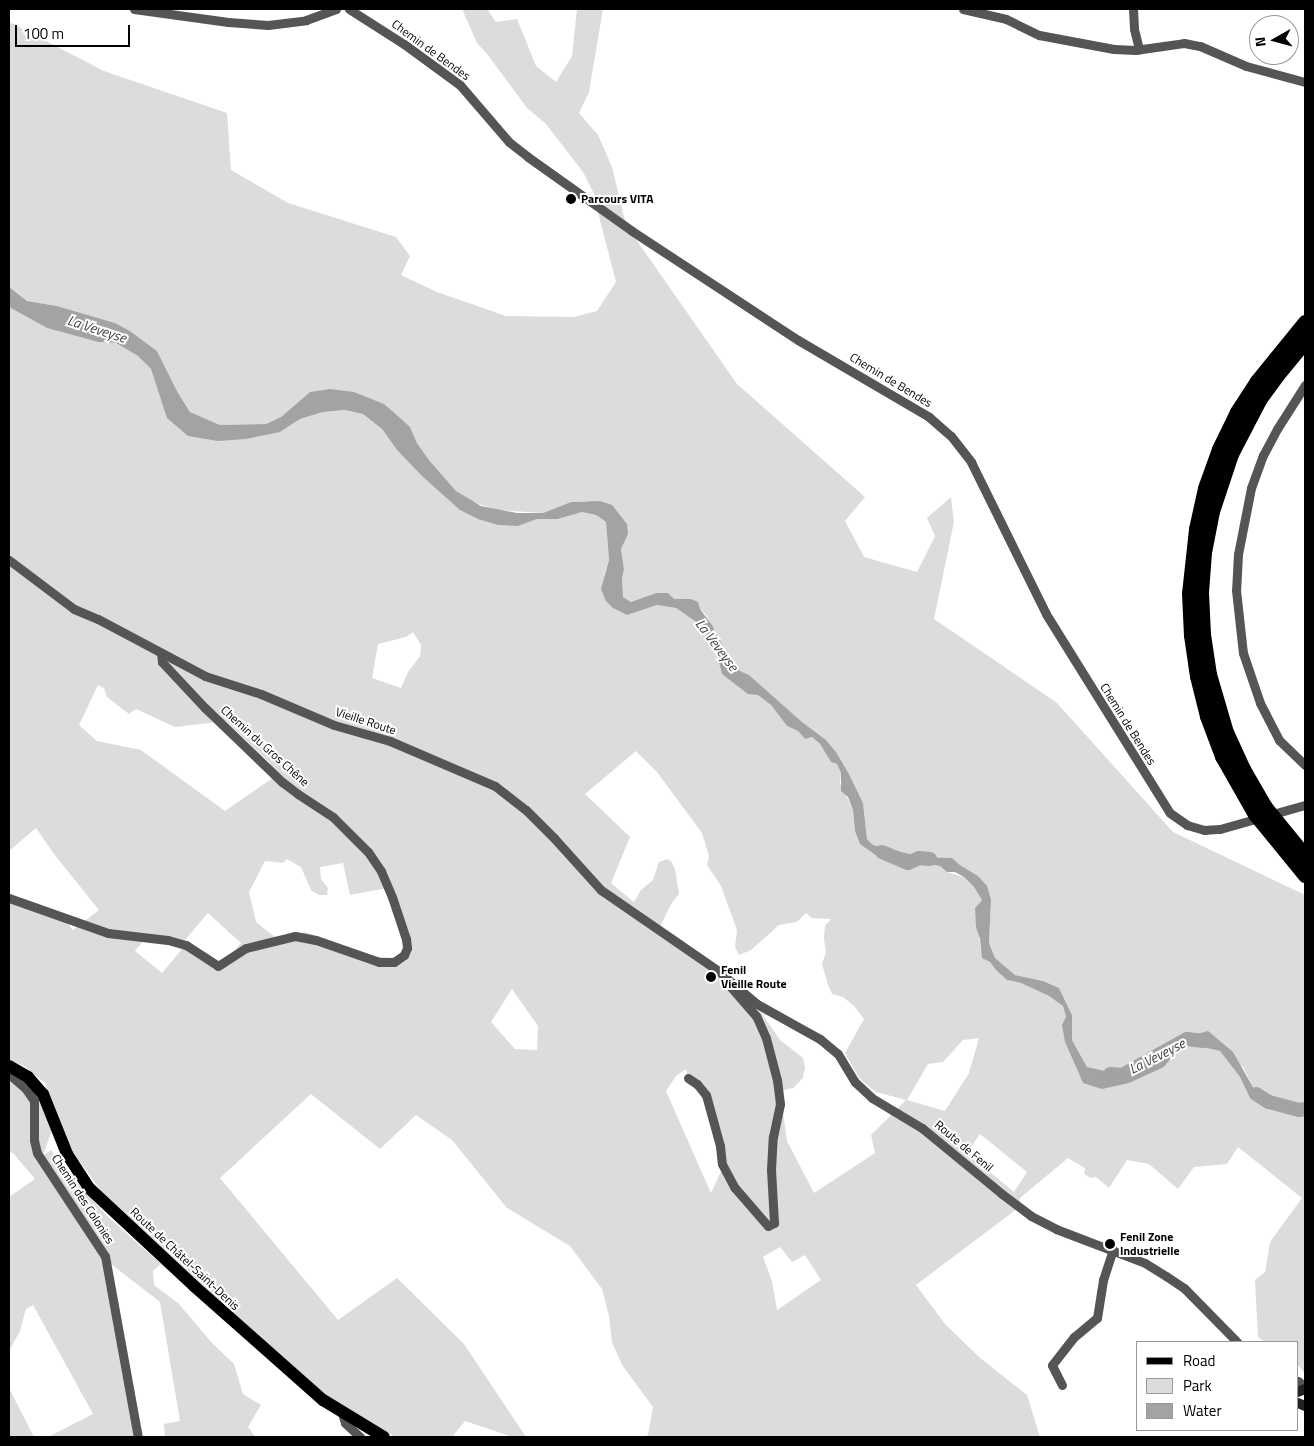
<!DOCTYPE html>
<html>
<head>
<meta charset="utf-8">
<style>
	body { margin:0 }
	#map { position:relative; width:1314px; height:1446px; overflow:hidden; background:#fff; font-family:"Titillium Web",sans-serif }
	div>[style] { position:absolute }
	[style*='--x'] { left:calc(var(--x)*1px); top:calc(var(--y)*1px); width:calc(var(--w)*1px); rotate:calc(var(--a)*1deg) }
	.green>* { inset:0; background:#dcdcdc }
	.water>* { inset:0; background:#a3a3a3 }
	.river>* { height:14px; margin:-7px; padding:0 7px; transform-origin:7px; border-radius:7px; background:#a3a3a3 }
	.street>* { height:9px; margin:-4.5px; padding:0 4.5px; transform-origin:4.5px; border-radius:4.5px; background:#555 }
	.secondary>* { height:10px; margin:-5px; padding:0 5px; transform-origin:5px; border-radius:5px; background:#222 }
	.primary>* { height:12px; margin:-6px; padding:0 6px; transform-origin:6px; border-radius:6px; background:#000 }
	.highway>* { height:15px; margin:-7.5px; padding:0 7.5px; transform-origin:7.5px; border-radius:7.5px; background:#000 }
	.dots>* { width:14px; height:14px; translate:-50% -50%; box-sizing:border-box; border:2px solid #fff; border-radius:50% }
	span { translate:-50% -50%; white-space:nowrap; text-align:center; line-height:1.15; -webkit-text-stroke:4px #fff; paint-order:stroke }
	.street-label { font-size:12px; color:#000 }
	.poi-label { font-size:12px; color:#000; font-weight:700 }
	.left { translate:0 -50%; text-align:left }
	.water-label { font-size:14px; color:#444; font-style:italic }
	.frame { position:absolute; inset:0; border:10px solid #000; pointer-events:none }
	.legend { position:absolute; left:1136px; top:1341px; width:162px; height:90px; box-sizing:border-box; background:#fff; border:1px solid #999; margin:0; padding:6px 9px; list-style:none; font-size:15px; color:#000 }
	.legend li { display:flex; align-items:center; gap:10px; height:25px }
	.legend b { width:25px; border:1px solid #999 }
	.north { position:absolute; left:1249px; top:15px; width:50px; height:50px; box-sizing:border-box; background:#fff; border:1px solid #999; border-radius:50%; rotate:263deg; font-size:14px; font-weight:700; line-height:20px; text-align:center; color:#000 }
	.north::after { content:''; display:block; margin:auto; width:18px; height:22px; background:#000; clip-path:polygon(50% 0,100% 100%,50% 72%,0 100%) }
	.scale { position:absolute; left:15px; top:25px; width:115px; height:22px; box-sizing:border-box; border:2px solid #000; border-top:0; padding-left:6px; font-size:15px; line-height:18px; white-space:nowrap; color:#000; -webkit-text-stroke:4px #fff; paint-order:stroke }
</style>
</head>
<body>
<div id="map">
	<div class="green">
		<div style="clip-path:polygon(462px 9px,487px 9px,496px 22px,517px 19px,536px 66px,556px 82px,572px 56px,577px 9px,603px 9px,589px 92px,579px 113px,598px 135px,612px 167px,626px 225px,737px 384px,865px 497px,845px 521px,864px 557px,917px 572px,935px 536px,927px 518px,951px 497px,954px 522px,934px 619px,1057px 703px,1173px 832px,1305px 895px,1305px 1107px,1299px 1110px,1269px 1102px,1254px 1089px,1243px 1067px,1197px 1034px,1132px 1071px,1110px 1072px,1087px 1067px,1072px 1040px,1072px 1015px,1059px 988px,1043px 981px,1015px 975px,995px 958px,989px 943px,991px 900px,978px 876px,960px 865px,952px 858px,922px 857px,873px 845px,867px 839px,863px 803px,849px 774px,836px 752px,826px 740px,802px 722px,749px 675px,740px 671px,732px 663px,706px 615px,691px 599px,674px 599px,656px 593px,631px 602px,623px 597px,622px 579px,624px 569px,621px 548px,628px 533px,588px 501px,571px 502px,543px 513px,497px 510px,470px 501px,456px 491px,429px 460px,417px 443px,410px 427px,365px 397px,354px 392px,310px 392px,281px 417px,266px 424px,220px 425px,190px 412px,178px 393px,157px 351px,130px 331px,115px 323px,57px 306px,27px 301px,9px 287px,9px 22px,104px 71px,227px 113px,231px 170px,288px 203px,396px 237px,410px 256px,401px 275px,437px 292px,506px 316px,574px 317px,597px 311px,616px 282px,596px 205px,596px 198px,583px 172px,546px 124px,527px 108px,487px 54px,477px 43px)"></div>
		<div style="clip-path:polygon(evenodd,9px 307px,47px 328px,98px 342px,116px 343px,138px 356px,151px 369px,158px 389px,188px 436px,280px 432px,300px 419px,323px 412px,345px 410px,363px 414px,382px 429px,397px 450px,460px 510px,518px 526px,537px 519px,558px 519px,582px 512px,596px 515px,606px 522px,609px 560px,604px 576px,627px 615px,657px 605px,676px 608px,702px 626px,715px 646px,718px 656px,771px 705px,787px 726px,798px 731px,805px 739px,812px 737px,820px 744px,831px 762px,837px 764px,841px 773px,840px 783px,853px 810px,855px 831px,877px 856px,940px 866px,947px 872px,964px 877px,974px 887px,982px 900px,975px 908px,981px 950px,996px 970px,1007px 980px,1021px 983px,1049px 996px,1063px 1006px,1066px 1017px,1065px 1042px,1083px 1083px,1164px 1067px,1172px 1057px,1190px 1043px,1220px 1051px,1240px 1077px,1250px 1098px,1283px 1112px,1305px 1112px,1305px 1374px,1298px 1365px,1298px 1342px,1265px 1342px,1258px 1337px,1255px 1280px,1265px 1272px,1270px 1242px,1302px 1198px,1238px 1147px,1227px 1164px,1194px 1167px,1178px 1189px,1149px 1164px,1127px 1160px,1109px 1188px,1096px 1177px,1091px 1178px,1084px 1174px,1085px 1168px,1068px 1158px,1020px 1198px,1017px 1209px,916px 1285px,945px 1324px,979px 1357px,1027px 1395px,1040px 1437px,644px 1437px,648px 1435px,653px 1407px,622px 1365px,612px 1342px,609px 1316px,602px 1289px,570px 1246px,507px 1208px,452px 1140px,416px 1115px,380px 1149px,311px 1094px,220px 1178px,338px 1320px,397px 1278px,464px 1344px,526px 1437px,512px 1437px,465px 1421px,452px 1437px,395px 1437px,325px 1395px,240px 1322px,104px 1195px,70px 1148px,45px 1083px,24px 1066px,9px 1060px,9px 897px,60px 913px,73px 930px,99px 910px,54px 854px,36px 828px,9px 851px,9px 307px,413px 632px,421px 645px,420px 656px,408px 672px,401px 688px,372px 678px,378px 644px,406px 637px,413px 632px,9px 307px,98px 685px,104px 688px,107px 697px,129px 714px,136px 709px,175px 727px,226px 721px,270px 763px,274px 777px,225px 811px,141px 750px,97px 741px,79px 725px,98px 685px,9px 307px,636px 751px,657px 772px,702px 833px,709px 856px,707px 865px,721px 886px,737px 930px,735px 947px,739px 955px,751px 950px,779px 925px,797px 922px,806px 913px,812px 918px,831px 919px,825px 926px,824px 939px,826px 952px,822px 964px,828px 985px,832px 994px,843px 997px,854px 1006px,864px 1019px,845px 1053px,859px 1078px,876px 1092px,906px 1100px,871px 1135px,875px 1153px,814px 1193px,787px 1141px,780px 1091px,793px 1088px,803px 1078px,805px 1067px,803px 1058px,780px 1040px,758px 1008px,730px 991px,709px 968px,660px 927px,671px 904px,679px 894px,675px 869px,671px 861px,667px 859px,659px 862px,653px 880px,641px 890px,634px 902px,611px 883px,630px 837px,585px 794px,636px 751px,9px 307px,287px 859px,301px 867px,311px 890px,319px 895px,327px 895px,328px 888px,321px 879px,320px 867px,343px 863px,350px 895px,387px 888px,404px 947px,400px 954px,393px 958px,371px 956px,305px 932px,275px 937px,256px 922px,249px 892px,265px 861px,283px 863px,287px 859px,9px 307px,208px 913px,241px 943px,218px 969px,185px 940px,208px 913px,9px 307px,145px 939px,182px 948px,183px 948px,162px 973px,135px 951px,145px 939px,9px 307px,512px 989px,538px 1026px,537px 1050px,515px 1049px,491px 1022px,512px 989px,9px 307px,979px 1038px,969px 1073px,945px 1111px,907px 1100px,928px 1064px,943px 1062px,963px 1040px,979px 1038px,9px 307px,686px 1069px,688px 1078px,706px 1095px,722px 1169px,711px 1193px,666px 1091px,676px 1076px,686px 1069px,9px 307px,980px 1134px,1027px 1172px,1014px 1192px,967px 1153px,980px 1134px,9px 307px,780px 1247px,792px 1262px,805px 1255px,821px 1280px,777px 1310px,772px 1281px,763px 1257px,780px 1247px)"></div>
		<div style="clip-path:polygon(9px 1072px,36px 1093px,52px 1130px,43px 1155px,52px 1150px,56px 1162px,64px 1164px,79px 1185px,107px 1216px,161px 1264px,153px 1271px,154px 1285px,178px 1303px,212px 1343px,234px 1364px,243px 1394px,261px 1405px,248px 1427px,255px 1437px,165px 1437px,164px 1424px,180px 1421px,160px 1302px,111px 1264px,141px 1437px,48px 1437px,93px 1414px,33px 1305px,26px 1309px,20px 1331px,9px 1351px,9px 1197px,35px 1179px,12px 1152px,9px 1154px)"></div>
		<div style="clip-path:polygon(9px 1388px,34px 1437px,9px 1437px)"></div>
	</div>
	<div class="water">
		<div style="clip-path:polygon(9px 287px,27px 301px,57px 306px,115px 323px,130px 331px,157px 351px,178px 393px,190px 412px,220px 425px,266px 424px,281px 417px,310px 392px,330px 389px,354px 392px,384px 404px,399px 417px,410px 427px,417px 443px,429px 460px,456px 491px,481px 506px,517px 513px,543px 513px,571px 502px,600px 501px,612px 505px,627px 524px,628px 534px,621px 549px,624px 569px,622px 579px,623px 597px,631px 602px,656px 593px,668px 593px,674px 599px,691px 599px,698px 602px,700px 609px,712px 625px,732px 663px,740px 671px,749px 675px,802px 722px,826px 740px,836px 752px,849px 774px,863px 803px,867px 839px,873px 845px,922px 857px,952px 858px,960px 865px,978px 876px,987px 886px,991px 900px,989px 943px,995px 958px,1015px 975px,1043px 981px,1059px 988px,1072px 1015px,1072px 1040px,1087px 1067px,1110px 1072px,1132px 1071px,1197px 1034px,1208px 1031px,1233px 1052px,1254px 1089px,1269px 1102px,1299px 1110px,1305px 1107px,1305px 1112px,1283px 1112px,1266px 1108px,1250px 1098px,1240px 1077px,1220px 1051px,1190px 1044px,1172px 1057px,1164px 1067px,1129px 1083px,1102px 1089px,1083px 1083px,1065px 1042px,1062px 1025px,1066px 1017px,1063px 1006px,1049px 996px,1021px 983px,1007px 980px,996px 970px,990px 962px,982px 958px,980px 939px,976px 927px,975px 908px,982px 900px,974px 887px,964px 877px,955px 872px,947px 872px,940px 866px,877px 856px,860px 844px,855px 831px,853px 810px,848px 797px,841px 791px,841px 773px,837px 764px,831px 762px,820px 744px,812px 737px,805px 739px,798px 731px,787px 726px,771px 705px,758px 695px,748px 694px,722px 674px,715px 646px,702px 626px,676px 608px,657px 605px,627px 615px,613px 608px,606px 601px,601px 589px,609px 560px,606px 522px,596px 515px,582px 512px,558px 519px,537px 519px,518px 526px,498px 525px,478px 519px,460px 510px,423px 477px,397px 450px,382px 429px,363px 414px,345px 410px,323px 412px,300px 419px,280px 432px,246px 439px,218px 441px,188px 436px,167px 418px,151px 369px,138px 356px,116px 343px,98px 342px,47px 328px,9px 307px)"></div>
	</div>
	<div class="river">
		<div style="--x:882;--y:852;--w:28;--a:23"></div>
		<div style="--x:908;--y:863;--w:12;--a:-24"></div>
		<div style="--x:919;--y:858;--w:11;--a:5"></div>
		<div style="--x:1110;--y:1074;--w:12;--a:5"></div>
		<div style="--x:1122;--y:1075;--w:74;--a:-29"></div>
		<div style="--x:1187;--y:1039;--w:17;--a:7"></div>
		<div style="--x:1256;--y:1094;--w:15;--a:32"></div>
		<div style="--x:1269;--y:1102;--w:31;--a:15"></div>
		<div style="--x:1299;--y:1110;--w:6;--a:-9"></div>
	</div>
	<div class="street">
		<div style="--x:134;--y:9;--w:95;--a:7.9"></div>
		<div style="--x:228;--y:22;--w:40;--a:4.3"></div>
		<div style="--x:268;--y:25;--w:38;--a:-7"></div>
		<div style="--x:306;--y:20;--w:32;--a:-20"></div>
		<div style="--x:349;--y:9;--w:65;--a:32.5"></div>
		<div style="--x:404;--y:44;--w:69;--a:36.2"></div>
		<div style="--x:460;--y:85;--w:75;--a:49.3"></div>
		<div style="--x:509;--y:142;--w:24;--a:38"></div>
		<div style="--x:528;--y:157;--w:128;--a:35.4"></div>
		<div style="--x:632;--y:231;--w:199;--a:33.3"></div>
		<div style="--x:798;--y:340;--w:152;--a:30.4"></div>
		<div style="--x:929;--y:417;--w:29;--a:41"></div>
		<div style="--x:951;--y:436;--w:33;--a:52"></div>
		<div style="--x:971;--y:462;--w:169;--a:63.7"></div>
		<div style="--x:1046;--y:614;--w:234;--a:58.1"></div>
		<div style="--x:1170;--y:813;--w:21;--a:35"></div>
		<div style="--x:1187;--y:825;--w:18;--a:16"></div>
		<div style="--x:1204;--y:830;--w:16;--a:-4"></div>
		<div style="--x:1220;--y:829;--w:88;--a:-15.8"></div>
		<div style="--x:963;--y:9;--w:44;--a:13.1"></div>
		<div style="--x:1006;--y:19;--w:37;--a:26"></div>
		<div style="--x:1039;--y:35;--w:76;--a:10.6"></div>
		<div style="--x:1114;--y:49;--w:21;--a:3"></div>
		<div style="--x:1135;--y:50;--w:49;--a:-8.1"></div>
		<div style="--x:1184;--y:43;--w:16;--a:11"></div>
		<div style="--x:1200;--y:46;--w:50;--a:23.5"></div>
		<div style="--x:1246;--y:66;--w:61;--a:15.2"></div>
		<div style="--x:1133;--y:9;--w:20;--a:87"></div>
		<div style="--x:1134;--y:29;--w:21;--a:76"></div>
		<div style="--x:1305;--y:385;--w:52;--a:122.5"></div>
		<div style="--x:1277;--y:429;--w:30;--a:118"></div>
		<div style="--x:1263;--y:455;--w:35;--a:110"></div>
		<div style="--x:1251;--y:488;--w:67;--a:101.1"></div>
		<div style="--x:1238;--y:554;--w:36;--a:93"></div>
		<div style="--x:1236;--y:590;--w:63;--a:83.7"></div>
		<div style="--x:1243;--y:653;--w:53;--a:71.2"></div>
		<div style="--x:1260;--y:703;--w:42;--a:62.8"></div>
		<div style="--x:1279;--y:740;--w:36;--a:44"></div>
		<div style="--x:9;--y:560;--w:81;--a:37"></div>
		<div style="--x:74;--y:609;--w:26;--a:23"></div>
		<div style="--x:98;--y:619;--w:121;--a:28"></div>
		<div style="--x:205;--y:676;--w:59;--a:17.8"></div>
		<div style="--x:261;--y:694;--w:79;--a:23"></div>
		<div style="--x:334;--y:725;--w:58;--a:15.9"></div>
		<div style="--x:390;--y:741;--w:114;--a:23.2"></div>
		<div style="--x:495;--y:786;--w:39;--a:38"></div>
		<div style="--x:526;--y:810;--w:40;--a:45"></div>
		<div style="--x:554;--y:838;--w:70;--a:47.9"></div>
		<div style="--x:601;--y:890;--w:141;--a:34.6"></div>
		<div style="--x:717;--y:970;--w:52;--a:40.4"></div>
		<div style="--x:757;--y:1004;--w:72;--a:29.1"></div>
		<div style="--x:820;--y:1039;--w:23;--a:40"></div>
		<div style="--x:838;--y:1054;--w:33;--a:59"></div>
		<div style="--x:855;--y:1082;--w:23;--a:43"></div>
		<div style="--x:872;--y:1098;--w:58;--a:31"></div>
		<div style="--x:922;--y:1128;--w:104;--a:39.5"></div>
		<div style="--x:1002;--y:1194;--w:36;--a:37"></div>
		<div style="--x:1031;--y:1216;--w:28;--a:27"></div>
		<div style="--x:1056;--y:1229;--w:95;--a:20.9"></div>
		<div style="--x:1145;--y:1263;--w:25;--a:32"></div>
		<div style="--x:1166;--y:1276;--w:22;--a:34"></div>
		<div style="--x:1184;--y:1288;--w:76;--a:45.5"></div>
		<div style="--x:9;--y:898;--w:105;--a:19.5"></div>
		<div style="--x:108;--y:933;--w:60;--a:6.7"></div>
		<div style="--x:168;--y:940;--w:19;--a:16"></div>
		<div style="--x:186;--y:945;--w:38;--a:33"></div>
		<div style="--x:218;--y:966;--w:33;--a:-33"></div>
		<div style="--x:246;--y:948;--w:50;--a:-13.8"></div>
		<div style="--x:295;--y:936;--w:21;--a:11"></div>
		<div style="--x:316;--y:940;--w:67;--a:19.2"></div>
		<div style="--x:379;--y:962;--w:15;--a:0"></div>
		<div style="--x:394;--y:962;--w:12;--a:-35"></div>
		<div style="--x:404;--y:955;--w:8;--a:-67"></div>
		<div style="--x:407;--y:948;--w:9;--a:-96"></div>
		<div style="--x:406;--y:939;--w:44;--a:-108.4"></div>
		<div style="--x:392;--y:897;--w:28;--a:-113"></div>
		<div style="--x:381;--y:871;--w:23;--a:-124"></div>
		<div style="--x:368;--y:852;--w:49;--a:-135"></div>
		<div style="--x:333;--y:817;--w:42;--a:-146.7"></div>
		<div style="--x:298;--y:794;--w:20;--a:-143"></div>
		<div style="--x:282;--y:782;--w:107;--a:-136.1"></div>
		<div style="--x:205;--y:708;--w:63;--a:-133.1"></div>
		<div style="--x:162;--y:662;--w:9;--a:-96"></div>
		<div style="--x:9;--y:1074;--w:23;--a:41"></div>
		<div style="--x:26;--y:1089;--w:14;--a:56"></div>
		<div style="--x:34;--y:1101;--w:39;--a:90"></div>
		<div style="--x:34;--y:1140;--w:13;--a:77"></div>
		<div style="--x:37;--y:1153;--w:123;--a:56.6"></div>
		<div style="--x:105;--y:1256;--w:184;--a:79.7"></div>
		<div style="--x:688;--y:1078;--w:11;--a:34"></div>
		<div style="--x:697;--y:1084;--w:14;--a:51"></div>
		<div style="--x:706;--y:1095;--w:53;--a:74.6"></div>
		<div style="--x:720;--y:1146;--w:18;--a:84"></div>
		<div style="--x:722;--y:1164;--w:27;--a:62"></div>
		<div style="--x:735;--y:1188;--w:50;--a:49"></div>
		<div style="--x:768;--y:1226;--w:7;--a:-27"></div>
		<div style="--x:774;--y:1223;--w:53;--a:-93.2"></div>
		<div style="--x:771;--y:1170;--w:33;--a:-87"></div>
		<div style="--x:773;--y:1137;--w:34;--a:-78"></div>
		<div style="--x:780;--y:1104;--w:24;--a:-97"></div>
		<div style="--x:777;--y:1080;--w:43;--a:-104.7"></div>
		<div style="--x:766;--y:1038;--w:24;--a:-114"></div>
		<div style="--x:756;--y:1016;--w:43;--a:-131.2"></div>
		<div style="--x:1298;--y:1381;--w:9;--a:41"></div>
		<div style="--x:1062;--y:1385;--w:22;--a:-117"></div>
		<div style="--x:1052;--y:1365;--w:36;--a:-52"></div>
		<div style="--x:1074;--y:1337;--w:30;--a:-40"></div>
		<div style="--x:1097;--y:1318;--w:38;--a:-81"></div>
		<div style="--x:1103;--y:1280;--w:32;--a:-72"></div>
		<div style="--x:342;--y:1413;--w:10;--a:73"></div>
		<div style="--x:345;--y:1423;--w:21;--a:43"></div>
	</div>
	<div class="secondary">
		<div style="--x:1298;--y:1392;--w:8;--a:-23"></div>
		<div style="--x:1298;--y:1403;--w:8;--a:23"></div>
	</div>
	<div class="primary">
		<div style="--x:9;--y:1066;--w:22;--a:30"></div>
		<div style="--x:28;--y:1077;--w:23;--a:49"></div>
		<div style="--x:43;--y:1094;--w:65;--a:68.2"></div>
		<div style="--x:67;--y:1154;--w:40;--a:57.1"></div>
		<div style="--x:89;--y:1188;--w:144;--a:43"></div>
		<div style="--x:194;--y:1286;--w:172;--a:41.5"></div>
		<div style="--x:323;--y:1400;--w:71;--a:31.2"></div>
	</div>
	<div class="highway">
		<div style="--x:1305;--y:322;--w:76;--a:129.1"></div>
		<div style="--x:1257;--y:381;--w:37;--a:123"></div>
		<div style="--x:1237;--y:412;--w:41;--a:115.9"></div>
		<div style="--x:1219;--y:449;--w:41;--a:109.7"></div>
		<div style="--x:1205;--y:488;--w:42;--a:102.4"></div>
		<div style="--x:1196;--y:529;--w:64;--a:96.2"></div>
		<div style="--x:1189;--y:593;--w:42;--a:87.3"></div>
		<div style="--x:1191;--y:635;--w:41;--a:81.7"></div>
		<div style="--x:1197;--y:676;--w:41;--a:76"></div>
		<div style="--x:1207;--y:716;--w:43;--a:69.4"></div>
		<div style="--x:1222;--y:756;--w:67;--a:60.4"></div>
		<div style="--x:1255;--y:814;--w:79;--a:50.7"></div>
		<div style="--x:1305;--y:341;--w:44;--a:129.5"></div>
		<div style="--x:1277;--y:375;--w:31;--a:126"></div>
		<div style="--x:1259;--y:400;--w:61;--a:117.4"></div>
		<div style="--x:1231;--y:454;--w:60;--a:108.4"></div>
		<div style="--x:1212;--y:511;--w:42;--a:101"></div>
		<div style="--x:1204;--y:552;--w:40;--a:94.3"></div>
		<div style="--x:1201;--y:592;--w:42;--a:87.3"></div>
		<div style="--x:1203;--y:634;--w:40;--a:81.5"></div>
		<div style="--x:1209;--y:674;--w:60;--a:73.7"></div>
		<div style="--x:1226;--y:732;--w:41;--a:65.3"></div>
		<div style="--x:1243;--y:769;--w:44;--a:59.9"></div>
		<div style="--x:1265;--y:807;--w:63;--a:50.8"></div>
	</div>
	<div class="dots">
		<div style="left:571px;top:199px;background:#000"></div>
		<div style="left:711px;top:977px;background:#000"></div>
		<div style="left:1110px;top:1244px;background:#000"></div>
	</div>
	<div class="street-label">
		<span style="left:431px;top:50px;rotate:36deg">Chemin de Bendes</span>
		<span style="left:891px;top:380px;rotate:31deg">Chemin de Bendes</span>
		<span style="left:366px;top:721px;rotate:18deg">Vieille Route</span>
		<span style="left:1128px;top:724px;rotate:58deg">Chemin de Bendes</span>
		<span style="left:265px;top:746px;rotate:42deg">Chemin du Gros Chêne</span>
		<span style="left:964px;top:1146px;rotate:40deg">Route de Fenil</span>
		<span style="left:83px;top:1199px;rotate:57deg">Chemin des Colonies</span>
		<span style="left:185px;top:1259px;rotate:43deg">Route de Châtel-Saint-Denis</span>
	</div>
	<div class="poi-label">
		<span class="left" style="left:581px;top:199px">Parcours VITA</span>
		<span class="left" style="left:721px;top:977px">Fenil<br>Vieille Route</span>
		<span class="left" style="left:1120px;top:1244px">Fenil Zone<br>Industrielle</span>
	</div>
	<div class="water-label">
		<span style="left:97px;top:329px;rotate:18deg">La Veveyse</span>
		<span style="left:717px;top:645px;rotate:53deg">La Veveyse</span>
		<span style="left:1157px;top:1056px;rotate:-27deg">La Veveyse</span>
	</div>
	<div class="frame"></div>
	<ul class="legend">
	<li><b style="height:6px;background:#000"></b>Road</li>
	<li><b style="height:14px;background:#dcdcdc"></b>Park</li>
	<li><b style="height:14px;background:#a3a3a3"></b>Water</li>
	</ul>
	<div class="north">N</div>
	<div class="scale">100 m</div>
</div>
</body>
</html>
